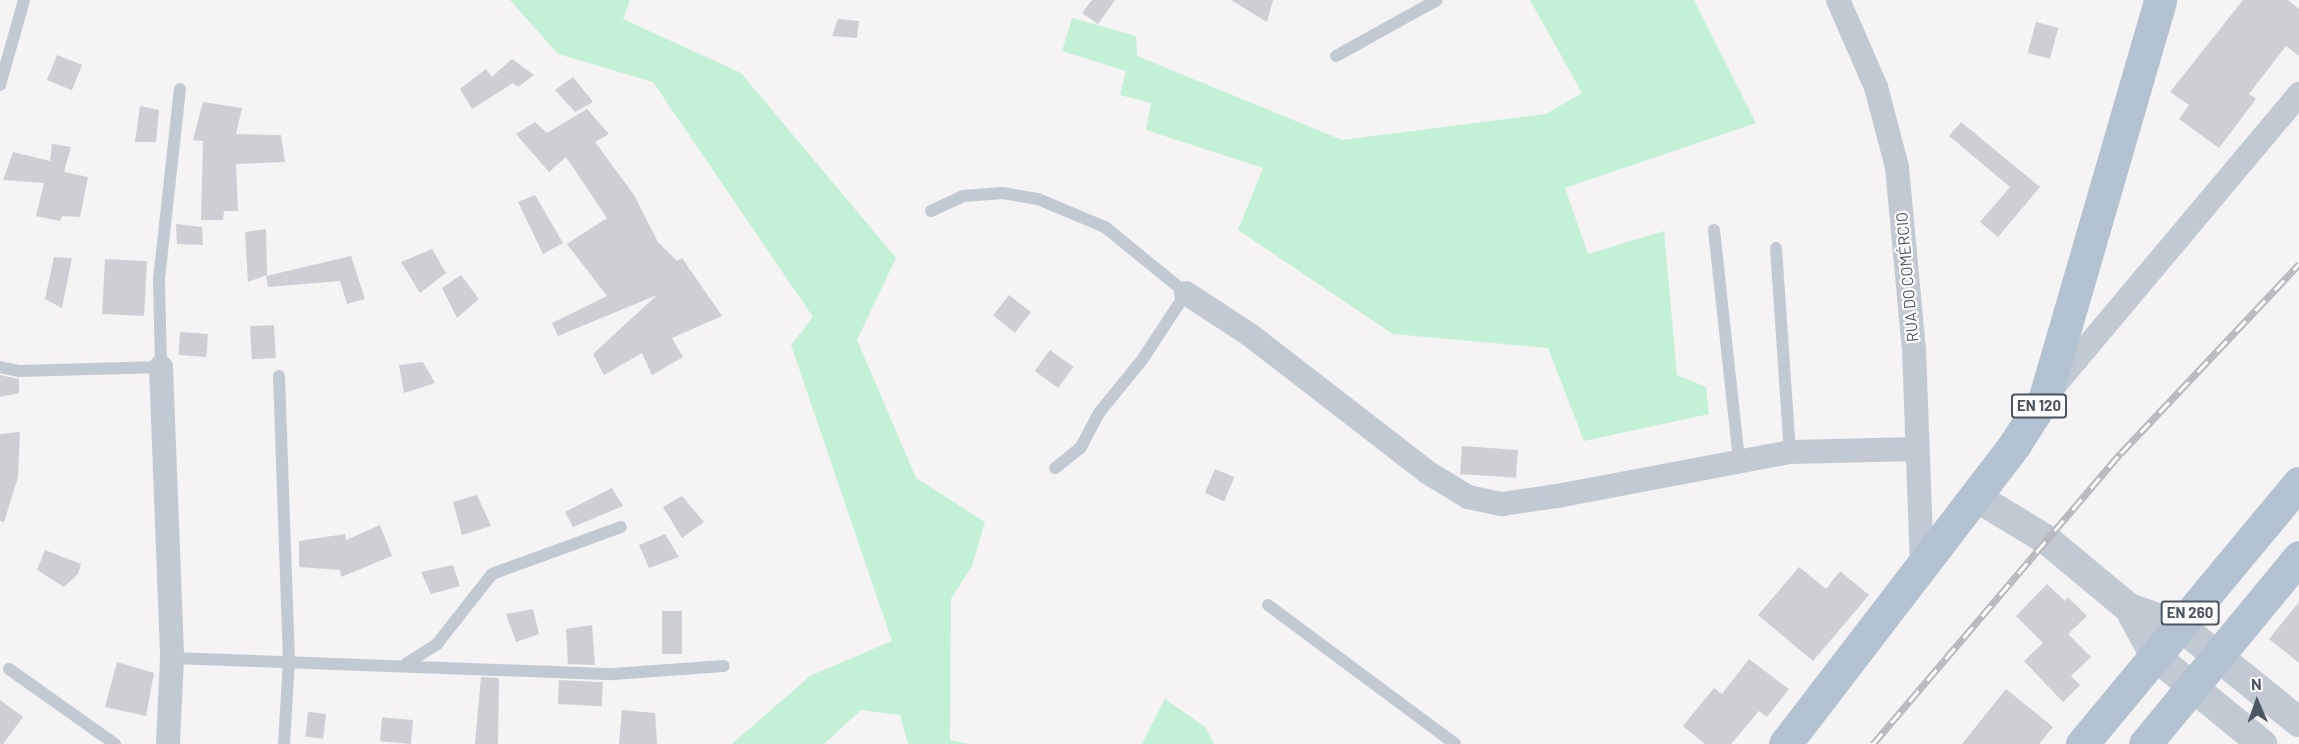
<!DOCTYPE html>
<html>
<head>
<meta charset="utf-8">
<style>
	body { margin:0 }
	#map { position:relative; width:2299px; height:744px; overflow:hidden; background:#f5f3f3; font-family:Barlow,sans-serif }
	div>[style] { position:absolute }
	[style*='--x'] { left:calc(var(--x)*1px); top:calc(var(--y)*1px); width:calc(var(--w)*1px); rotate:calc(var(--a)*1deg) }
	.green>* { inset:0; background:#c3f1d5 }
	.building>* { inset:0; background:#cdcfd5; transform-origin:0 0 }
	.service>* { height:12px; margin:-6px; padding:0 6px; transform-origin:6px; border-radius:6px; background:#c1cad2 }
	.minor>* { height:24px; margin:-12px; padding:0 12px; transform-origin:12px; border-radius:12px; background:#c1cad2 }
	.tertiary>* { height:30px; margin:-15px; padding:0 15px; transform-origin:15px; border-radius:15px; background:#c1cad2 }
	.primary>* { height:33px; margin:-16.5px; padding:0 16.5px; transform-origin:16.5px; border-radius:16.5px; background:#b3c2d1 }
	.rail>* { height:7px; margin-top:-3.5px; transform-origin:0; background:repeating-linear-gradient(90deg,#fff 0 14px,#b5b8bd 0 28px); box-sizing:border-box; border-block:2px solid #b5b8bd }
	span { translate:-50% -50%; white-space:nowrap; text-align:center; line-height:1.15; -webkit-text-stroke:4.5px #fff; paint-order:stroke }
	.shield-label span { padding:2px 4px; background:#fff; border:2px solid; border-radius:4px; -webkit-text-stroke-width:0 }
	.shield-label { font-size:15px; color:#4a5661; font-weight:700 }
	.street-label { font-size:16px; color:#4a5661 }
	.north { position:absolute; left:2227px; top:672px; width:60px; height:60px; -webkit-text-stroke:4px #fff; paint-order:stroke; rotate:358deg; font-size:16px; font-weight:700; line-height:24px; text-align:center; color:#4a5661 }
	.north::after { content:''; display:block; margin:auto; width:21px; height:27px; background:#4a5661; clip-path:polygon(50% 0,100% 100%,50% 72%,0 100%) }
</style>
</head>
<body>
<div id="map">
	<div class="green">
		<div style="clip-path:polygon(510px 0,630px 0,623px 19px,741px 73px,896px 258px,857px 340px,916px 478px,985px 522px,972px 566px,951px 599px,950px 740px,970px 744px,908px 744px,900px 715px,861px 710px,824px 744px,732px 744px,810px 676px,892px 641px,791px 345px,813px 317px,653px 82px,558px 54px)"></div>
		<div style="clip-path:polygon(1530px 0,1694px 0,1756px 123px,1565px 188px,1588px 254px,1664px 231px,1677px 375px,1706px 387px,1709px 414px,1584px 441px,1548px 348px,1393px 334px,1238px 230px,1263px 168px,1146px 130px,1151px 103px,1120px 95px,1126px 71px,1062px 51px,1072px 18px,1136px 36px,1137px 56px,1342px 140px,1546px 114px,1582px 93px)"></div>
		<div style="clip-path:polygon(1165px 699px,1205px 727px,1214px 744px,1142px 744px)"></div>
	</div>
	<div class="building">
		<div style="clip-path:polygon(1092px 0,1115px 0,1098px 24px,1082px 13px)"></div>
		<div style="clip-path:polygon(1231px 0,1273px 0,1267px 22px)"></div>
		<div style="clip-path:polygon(2243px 0,2288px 0,2299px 9px,2299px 56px,2286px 46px,2249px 94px,2256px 99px,2219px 148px,2179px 119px,2189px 105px,2170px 92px)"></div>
		<div style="clip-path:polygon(838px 19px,859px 21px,857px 38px,832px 36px)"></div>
		<div style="left:2036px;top:22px;width:23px;height:32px;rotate:15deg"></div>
		<div style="left:57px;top:55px;width:27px;height:27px;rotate:22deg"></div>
		<div style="clip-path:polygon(512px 59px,534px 75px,518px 87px,513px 83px,472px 109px,460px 89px,486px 69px,492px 77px)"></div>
		<div style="clip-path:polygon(573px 77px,593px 102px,575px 112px,555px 90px)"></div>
		<div style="clip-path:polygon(203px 102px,242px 108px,236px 134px,281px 135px,285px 162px,236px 164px,238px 211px,224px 211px,223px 220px,201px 220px,203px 141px,193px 140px)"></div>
		<div style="clip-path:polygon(140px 106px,159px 110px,156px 142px,135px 142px)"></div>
		<div style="clip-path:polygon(587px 109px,609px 134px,595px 142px,634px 195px,658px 242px,677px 261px,682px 258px,722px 316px,672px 338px,683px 357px,652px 375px,642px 353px,604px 375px,593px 354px,657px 295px,558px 336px,552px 323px,607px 296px,567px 244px,607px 218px,566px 157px,549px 172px,516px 134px,535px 122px,547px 133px)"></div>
		<div style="clip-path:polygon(1961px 122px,2040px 187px,1998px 237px,1980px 222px,2010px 187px,1949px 136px)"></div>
		<div style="clip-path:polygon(52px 144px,71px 147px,64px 172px,88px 177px,80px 217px,62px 216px,60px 221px,36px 216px,44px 183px,3px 180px,13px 152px,50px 161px)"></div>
		<div style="clip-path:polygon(535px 195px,563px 243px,543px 254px,518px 202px)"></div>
		<div style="clip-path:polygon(176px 224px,202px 227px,203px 245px,177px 244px)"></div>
		<div style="clip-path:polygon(266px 229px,267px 275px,248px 282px,245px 232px)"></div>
		<div style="clip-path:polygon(432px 249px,446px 273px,420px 293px,401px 262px)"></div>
		<div style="clip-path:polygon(351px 256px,365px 299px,347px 304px,340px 281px,268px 287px,266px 276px)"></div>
		<div style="clip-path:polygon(54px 257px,72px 258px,62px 308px,45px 299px)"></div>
		<div style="left:105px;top:259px;width:42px;height:55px;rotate:3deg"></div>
		<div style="clip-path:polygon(461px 275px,479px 299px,457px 318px,442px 288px)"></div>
		<div style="left:1009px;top:295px;width:28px;height:26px;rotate:38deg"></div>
		<div style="left:274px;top:325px;width:33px;height:24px;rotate:87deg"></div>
		<div style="left:180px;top:332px;width:28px;height:23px;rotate:4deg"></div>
		<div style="left:1050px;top:350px;width:29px;height:26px;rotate:36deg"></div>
		<div style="clip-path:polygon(423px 362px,435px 383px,404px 393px,399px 365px)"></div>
		<div style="clip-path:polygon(0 375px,19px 379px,19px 393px,0 397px)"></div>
		<div style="clip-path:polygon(20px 432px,18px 477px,4px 522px,0 521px,0 434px)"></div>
		<div style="left:1462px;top:446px;width:56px;height:28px;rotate:4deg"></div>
		<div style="left:1215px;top:469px;width:21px;height:26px;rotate:23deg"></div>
		<div style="clip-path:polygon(612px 488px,623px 506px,573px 527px,565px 512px)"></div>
		<div style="clip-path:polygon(477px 495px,491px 526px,462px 535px,453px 502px)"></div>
		<div style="clip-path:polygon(682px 496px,704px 522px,682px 538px,663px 507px)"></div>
		<div style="clip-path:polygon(380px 525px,392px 556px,341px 577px,340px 570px,299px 567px,299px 541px,345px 534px,346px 540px)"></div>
		<div style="clip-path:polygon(665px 534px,679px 557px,649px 568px,639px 545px)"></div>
		<div style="clip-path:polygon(45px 550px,81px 564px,78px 574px,64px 587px,37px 570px)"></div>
		<div style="clip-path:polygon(453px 565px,460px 586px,431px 594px,421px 572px)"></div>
		<div style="clip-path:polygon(1799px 567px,1826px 589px,1840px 571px,1869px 595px,1813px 661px,1758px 615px)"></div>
		<div style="clip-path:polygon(2047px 584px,2065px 601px,2068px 597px,2087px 616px,2068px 634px,2091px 657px,2071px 676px,2080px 685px,2063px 702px,2024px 661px,2043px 643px,2016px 616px)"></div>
		<div style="clip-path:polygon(2299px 602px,2299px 663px,2269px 639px)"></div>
		<div style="clip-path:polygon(533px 609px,539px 634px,516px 642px,506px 614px)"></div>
		<div style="left:662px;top:611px;width:20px;height:43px"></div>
		<div style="clip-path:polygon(592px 625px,595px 665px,568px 664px,566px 629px)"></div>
		<div style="clip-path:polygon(1749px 659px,1789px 689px,1767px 717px,1759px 711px,1731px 744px,1705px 744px,1683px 726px,1714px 688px,1722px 694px)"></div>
		<div style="clip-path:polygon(117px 662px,154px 673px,146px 716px,105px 707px)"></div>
		<div style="clip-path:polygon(481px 677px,499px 678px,498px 744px,475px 744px)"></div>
		<div style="left:559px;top:680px;width:44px;height:24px;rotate:3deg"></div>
		<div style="clip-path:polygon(2006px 689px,2053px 727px,2039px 744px,1962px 744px)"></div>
		<div style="clip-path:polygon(0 700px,23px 717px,3px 744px,0 744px)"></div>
		<div style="clip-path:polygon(622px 710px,655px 713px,657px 744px,619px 744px)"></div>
		<div style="left:308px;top:712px;width:18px;height:25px;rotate:6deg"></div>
		<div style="left:413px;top:720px;width:24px;height:31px;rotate:95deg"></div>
	</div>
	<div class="service">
		<div style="--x:1336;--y:56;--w:115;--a:-29"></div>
		<div style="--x:0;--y:85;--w:88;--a:-74.2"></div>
		<div style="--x:931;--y:211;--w:35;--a:-25"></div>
		<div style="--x:963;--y:196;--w:40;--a:-4.3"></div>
		<div style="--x:1003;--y:193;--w:36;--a:10"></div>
		<div style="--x:1038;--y:199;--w:73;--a:22.7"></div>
		<div style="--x:1105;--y:227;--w:104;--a:39.2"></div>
		<div style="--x:1186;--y:293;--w:80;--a:123.3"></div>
		<div style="--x:1142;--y:360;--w:68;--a:129.1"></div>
		<div style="--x:1099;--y:413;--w:40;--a:118"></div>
		<div style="--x:1080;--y:448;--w:32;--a:141"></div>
		<div style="--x:1714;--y:230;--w:232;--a:83.8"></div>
		<div style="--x:1776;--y:248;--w:204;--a:86.1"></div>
		<div style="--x:0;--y:367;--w:19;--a:12"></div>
		<div style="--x:19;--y:371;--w:142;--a:-1.6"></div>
		<div style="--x:161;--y:367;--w:88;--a:-91.3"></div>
		<div style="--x:159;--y:279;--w:191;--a:-83.7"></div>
		<div style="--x:279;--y:376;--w:284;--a:88"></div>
		<div style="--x:289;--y:660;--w:84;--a:93.4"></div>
		<div style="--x:1268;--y:605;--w:233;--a:36.6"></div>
		<div style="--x:172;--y:658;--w:441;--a:2.1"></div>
		<div style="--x:613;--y:674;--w:111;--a:-4.1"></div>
		<div style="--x:407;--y:663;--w:36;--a:-32"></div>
		<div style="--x:437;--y:644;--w:89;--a:-51.8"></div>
		<div style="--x:492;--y:574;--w:137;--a:-20"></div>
		<div style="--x:9;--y:669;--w:130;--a:35.3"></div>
	</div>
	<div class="minor">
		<div style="--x:1838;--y:0;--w:95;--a:66.4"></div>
		<div style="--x:1876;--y:87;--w:83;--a:75.3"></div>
		<div style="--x:1897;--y:167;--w:183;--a:84.7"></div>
		<div style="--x:1914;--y:349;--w:216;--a:87.9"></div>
		<div style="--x:1186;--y:293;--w:77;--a:33.3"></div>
		<div style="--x:1250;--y:335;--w:224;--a:37.7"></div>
		<div style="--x:1427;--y:472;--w:48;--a:31.4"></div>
		<div style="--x:1468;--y:497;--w:35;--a:12"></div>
		<div style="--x:1502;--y:504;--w:56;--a:-8.3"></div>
		<div style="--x:1557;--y:496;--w:237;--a:-10.7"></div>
		<div style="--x:1790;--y:452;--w:127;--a:-1.4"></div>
		<div style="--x:161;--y:367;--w:291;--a:87.8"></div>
		<div style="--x:172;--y:658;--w:86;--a:92.7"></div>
		<div style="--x:2050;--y:391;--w:388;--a:-50"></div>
	</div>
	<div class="tertiary">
		<div style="--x:1976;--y:497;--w:83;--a:31.2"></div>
		<div style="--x:2047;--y:540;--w:107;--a:39.7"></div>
		<div style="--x:2129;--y:608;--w:54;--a:19.4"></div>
		<div style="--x:2180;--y:626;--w:153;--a:38.9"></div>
		<div style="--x:2129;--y:608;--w:55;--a:61.6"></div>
		<div style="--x:2155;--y:656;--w:139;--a:39.4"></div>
	</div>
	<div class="primary">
		<div style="--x:1785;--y:744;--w:378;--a:-52.5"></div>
		<div style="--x:2015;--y:444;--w:56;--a:-57.4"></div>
		<div style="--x:2045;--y:397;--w:413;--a:-73.8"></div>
		<div style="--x:2082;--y:744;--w:339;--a:-50.3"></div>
		<div style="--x:2145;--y:744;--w:242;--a:-50.5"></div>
	</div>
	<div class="rail">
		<div style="--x:1873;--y:744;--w:382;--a:-49.6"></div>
		<div style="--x:2121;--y:453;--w:260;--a:-46.7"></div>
	</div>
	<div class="shield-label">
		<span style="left:2039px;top:406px">EN 120</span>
		<span style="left:2190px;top:613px">EN 260</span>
	</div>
	<div class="street-label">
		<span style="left:1907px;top:277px;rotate:-95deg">RUA DO COMÉRCIO</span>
	</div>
	<div class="north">N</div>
</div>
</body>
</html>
